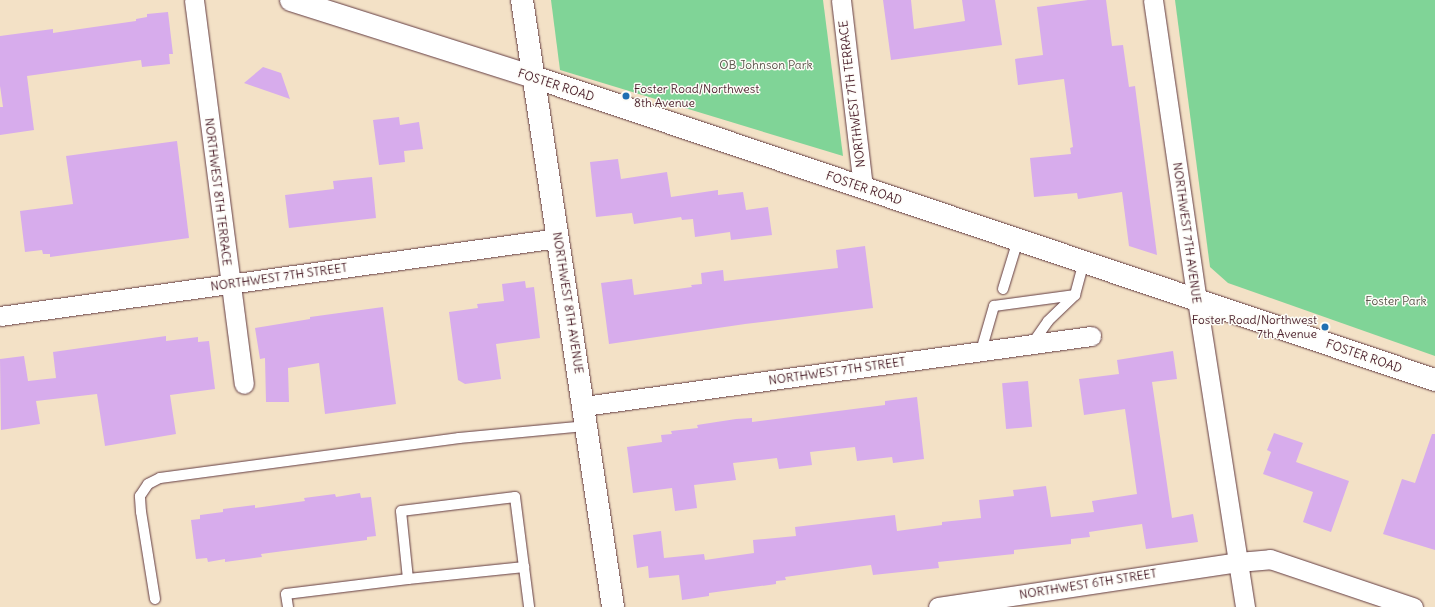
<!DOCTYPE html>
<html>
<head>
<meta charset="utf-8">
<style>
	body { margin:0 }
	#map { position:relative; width:1435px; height:607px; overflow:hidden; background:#f3e1c6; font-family:Delius,sans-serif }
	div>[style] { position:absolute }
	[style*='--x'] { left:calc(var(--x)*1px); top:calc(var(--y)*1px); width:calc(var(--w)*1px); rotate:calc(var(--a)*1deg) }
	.green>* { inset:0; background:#80d497 }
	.building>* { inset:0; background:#d7acec; transform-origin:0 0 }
	.roads { filter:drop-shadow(0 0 1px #633c42) drop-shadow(0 0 1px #633c42) }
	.service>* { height:10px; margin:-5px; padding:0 5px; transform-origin:5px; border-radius:5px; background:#fff }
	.minor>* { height:19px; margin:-9.5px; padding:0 9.5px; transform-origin:9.5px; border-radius:9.5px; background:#fff }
	.tertiary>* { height:22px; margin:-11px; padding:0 11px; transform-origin:11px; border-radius:11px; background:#fff }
	.dots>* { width:11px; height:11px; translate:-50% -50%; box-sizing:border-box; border:2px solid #fdfcf7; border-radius:50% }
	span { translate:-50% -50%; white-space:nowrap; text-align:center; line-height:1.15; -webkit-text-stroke:3px #fdfcf7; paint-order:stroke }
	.park-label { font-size:12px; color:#5a554b }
	.street-label { font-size:12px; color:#4a1f2b }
	.poi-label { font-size:12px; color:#4a1f2b }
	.left { translate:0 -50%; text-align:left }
	.right { translate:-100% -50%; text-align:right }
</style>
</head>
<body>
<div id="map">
	<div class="green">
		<div style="clip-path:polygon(551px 0,823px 0,843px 156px,560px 70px)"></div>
		<div style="clip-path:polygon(1175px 0,1435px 0,1435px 356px,1228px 283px,1210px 267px)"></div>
	</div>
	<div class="building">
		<div style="clip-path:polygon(883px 0,911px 0,914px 29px,965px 21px,962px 0,995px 0,1002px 45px,891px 60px)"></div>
		<div style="clip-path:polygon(1088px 0,1106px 0,1112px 46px,1123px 45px,1129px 87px,1135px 86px,1157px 255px,1129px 246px,1122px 192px,1078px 199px,1077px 193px,1034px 197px,1030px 158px,1071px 154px,1070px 148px,1073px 147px,1064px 79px,1018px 85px,1015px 59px,1043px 55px,1037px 7px)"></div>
		<div style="clip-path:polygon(168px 12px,173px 54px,169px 54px,170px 64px,142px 67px,141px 60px,27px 76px,34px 130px,0 135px,0 107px,3px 107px,0 86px,0 36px,53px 29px,53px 33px,87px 28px,136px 21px,136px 19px,147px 17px,147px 14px)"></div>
		<div style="clip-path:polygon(263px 67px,281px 73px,290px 99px,244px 83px)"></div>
		<div style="clip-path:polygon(399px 117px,400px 125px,419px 122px,423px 149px,404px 151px,405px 162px,379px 165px,373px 120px)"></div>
		<div style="clip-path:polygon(177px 141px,189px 238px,50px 257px,50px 254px,43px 254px,42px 250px,25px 252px,20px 211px,73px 204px,66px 156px)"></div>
		<div style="clip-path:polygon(618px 159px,621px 179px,667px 172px,671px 197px,718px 190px,718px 195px,743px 192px,746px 210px,768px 207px,772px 235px,731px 240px,730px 232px,695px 237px,693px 219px,682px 220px,681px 217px,634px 224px,632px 213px,596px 217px,590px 162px)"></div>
		<div style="clip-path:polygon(372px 177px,376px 218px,289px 228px,285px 195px,334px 189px,333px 181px)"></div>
		<div style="clip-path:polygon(865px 246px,873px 308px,745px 324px,609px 344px,601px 283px,632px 279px,634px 295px,692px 287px,691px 285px,702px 284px,701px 273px,723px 270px,724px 281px,838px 268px,836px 250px)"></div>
		<div style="clip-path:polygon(525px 281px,526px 288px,534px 287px,540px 338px,496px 344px,501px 379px,465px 384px,458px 380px,449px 312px,478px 308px,477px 304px,504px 301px,502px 284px)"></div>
		<div style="clip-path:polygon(383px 307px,396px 404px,325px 414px,319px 363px,288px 368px,289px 402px,266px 402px,265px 358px,260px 359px,255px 328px,310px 319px,310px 317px)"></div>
		<div style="clip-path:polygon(166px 336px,166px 341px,198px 337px,198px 342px,209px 341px,215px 389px,170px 395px,176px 434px,105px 446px,97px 394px,36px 401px,40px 424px,1px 430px,0 359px,24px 356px,28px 381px,56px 378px,53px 352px)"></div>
		<div style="clip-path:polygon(1173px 351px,1177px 379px,1152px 382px,1172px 518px,1193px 514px,1198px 542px,1146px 549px,1142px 524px,1089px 532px,1090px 537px,1071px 539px,1071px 544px,1014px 550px,1014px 554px,938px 562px,939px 568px,873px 575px,871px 565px,785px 577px,786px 580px,776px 581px,776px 584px,709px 593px,709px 596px,682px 600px,679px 575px,649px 578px,648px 566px,637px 568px,633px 535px,661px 531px,664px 558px,704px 554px,705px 560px,754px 553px,753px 540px,796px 536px,795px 527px,895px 515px,897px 531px,942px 525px,942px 522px,981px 518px,979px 500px,1014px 496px,1013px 490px,1046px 486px,1051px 517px,1094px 512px,1092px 501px,1137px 494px,1125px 409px,1084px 415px,1079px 379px,1119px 374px,1117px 360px)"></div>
		<div style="left:1028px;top:381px;width:46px;height:26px;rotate:85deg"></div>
		<div style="clip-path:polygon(917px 397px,924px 459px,893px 463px,892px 457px,857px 461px,855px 447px,810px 452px,812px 465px,779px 469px,777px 458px,733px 463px,736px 480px,694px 485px,697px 508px,675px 511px,672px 488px,633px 493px,627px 447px,662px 442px,661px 435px,672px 434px,671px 431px,698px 428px,697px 425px,736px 419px,752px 418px,752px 422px,885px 405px,885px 401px)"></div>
		<div style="clip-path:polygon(1274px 433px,1303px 443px,1296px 462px,1349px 481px,1331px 532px,1303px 522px,1313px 492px,1263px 474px,1271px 452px,1267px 450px)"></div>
		<div style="clip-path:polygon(1432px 434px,1435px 434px,1435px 550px,1383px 534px,1402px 479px,1415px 483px)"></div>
		<div style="clip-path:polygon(360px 493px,361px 498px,371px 497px,376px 536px,367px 537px,367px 540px,261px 554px,262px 557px,225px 562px,225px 559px,208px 562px,207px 558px,196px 559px,191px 520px,200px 519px,200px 515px,223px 512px,223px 509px,255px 505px,255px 508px,305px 501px,304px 498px,335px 494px,336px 497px)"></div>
	</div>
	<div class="roads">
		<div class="service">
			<div style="--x:1003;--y:289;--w:51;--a:-73"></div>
			<div style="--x:1032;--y:344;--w:28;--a:-55"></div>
			<div style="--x:1048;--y:321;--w:37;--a:-44"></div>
			<div style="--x:1075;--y:295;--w:34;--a:-75"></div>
			<div style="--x:981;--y:351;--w:47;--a:-73.9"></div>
			<div style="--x:994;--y:306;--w:82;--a:-7.7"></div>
			<div style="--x:408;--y:579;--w:117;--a:-5.9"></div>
			<div style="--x:155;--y:599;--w:88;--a:-99.1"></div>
			<div style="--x:141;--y:512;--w:16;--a:-94"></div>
			<div style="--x:140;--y:496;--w:14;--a:-56"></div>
			<div style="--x:148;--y:484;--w:13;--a:-27"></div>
			<div style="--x:160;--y:478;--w:302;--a:-7.6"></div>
			<div style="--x:459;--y:438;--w:129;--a:-5.4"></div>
			<div style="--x:288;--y:607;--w:13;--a:-99"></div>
			<div style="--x:286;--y:594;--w:123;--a:-7"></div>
			<div style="--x:408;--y:579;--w:68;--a:-95.9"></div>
			<div style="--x:401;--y:511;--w:115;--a:-7"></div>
			<div style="--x:515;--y:497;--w:111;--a:82.7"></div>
		</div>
		<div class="minor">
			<div style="--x:194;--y:0;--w:387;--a:82.6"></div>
			<div style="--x:841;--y:0;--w:188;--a:83.3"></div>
			<div style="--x:1153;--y:0;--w:303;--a:81.7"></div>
			<div style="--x:1197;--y:300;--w:311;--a:81.1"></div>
			<div style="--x:0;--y:316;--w:563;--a:-7.96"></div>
			<div style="--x:584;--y:406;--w:512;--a:-7.86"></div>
			<div style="--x:938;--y:607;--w:303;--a:-8.5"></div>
			<div style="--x:1238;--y:562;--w:32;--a:-5"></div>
			<div style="--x:1270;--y:559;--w:151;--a:18.6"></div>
		</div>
		<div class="tertiary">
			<div style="--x:291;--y:0;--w:255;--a:17.6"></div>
			<div style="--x:534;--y:77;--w:951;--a:18.59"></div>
			<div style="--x:522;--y:0;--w:614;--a:81.47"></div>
		</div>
	</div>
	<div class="dots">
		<div style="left:626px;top:96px;background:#1f6fb2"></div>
		<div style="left:1325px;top:327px;background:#1f6fb2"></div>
	</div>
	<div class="park-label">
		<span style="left:766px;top:65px">OB Johnson Park</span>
		<span style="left:1396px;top:301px">Foster Park</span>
	</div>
	<div class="street-label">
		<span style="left:556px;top:85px;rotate:18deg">FOSTER ROAD</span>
		<span style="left:852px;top:94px;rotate:-97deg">NORTHWEST 7TH TERRACE</span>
		<span style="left:864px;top:188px;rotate:19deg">FOSTER ROAD</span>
		<span style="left:218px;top:192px;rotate:83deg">NORTHWEST 8TH TERRACE</span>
		<span style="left:1187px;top:233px;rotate:82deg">NORTHWEST 7TH AVENUE</span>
		<span style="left:279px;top:277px;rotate:-8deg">NORTHWEST 7TH STREET</span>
		<span style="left:568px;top:303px;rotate:81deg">NORTHWEST 8TH AVENUE</span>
		<span style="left:1364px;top:356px;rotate:19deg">FOSTER ROAD</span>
		<span style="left:837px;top:371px;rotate:-8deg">NORTHWEST 7TH STREET</span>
		<span style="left:1088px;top:584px;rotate:-9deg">NORTHWEST 6TH STREET</span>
	</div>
	<div class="poi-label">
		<span class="left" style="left:634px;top:96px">Foster Road/Northwest<br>8th Avenue</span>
		<span class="right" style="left:1317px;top:327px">Foster Road/Northwest<br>7th Avenue</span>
	</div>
</div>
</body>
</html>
